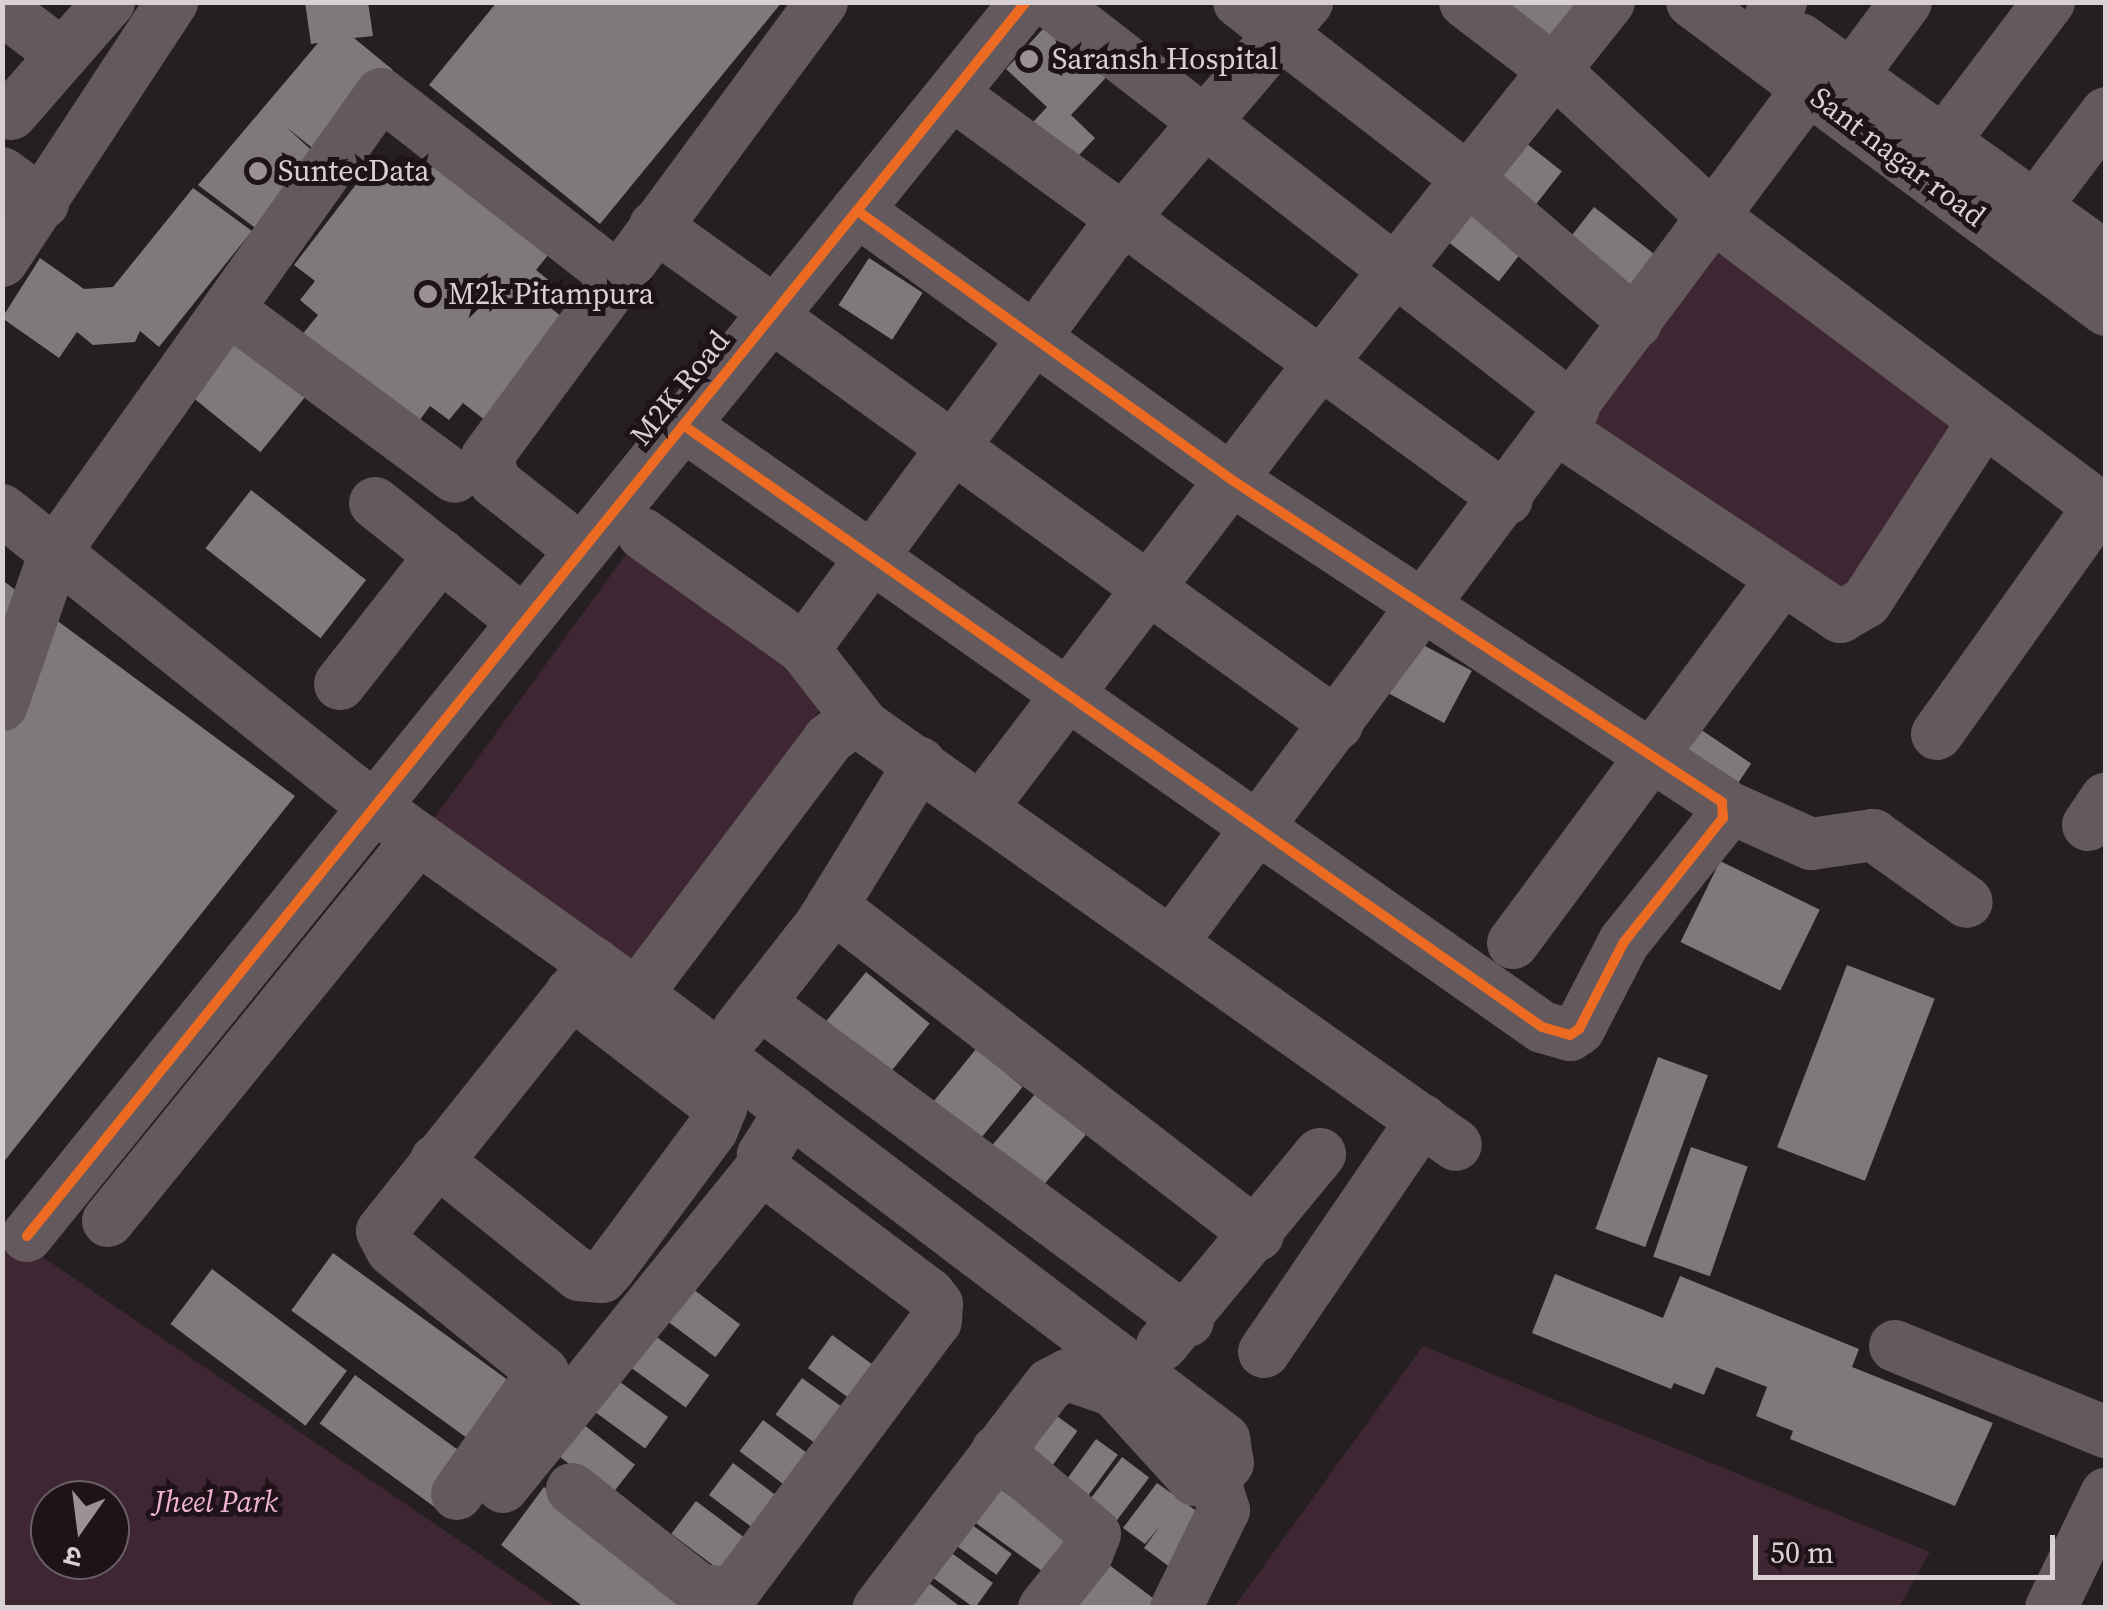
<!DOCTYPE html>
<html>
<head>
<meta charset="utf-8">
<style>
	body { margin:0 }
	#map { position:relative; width:2108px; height:1610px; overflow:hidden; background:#251f22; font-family:"Source Serif 4","Noto Sans Devanagari",serif }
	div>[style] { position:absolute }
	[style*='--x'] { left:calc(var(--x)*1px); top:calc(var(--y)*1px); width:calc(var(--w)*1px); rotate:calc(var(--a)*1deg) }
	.green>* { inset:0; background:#3e2632; transform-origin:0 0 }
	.building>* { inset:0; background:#7f797c; transform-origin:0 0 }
	.minor>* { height:52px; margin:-26px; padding:0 26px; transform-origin:26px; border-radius:26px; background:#645a5e }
	.cycleway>* { height:10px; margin:-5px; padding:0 5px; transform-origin:5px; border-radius:5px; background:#ed6a23 }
	.dots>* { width:28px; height:28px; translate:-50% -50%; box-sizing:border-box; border:5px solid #1f1319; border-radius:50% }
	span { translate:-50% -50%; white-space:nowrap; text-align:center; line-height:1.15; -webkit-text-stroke:10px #1f1319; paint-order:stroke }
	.poi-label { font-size:30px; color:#d9d0d4 }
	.left { translate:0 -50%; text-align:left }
	.street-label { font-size:30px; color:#d9d0d4 }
	.park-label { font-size:30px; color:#f1b4d2; font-style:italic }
	.frame { position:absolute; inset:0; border:5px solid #d9d0d4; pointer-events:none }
	.north { position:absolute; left:30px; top:1480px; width:100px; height:100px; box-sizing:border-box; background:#1f1319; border:2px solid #695f64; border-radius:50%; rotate:194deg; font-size:28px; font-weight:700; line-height:40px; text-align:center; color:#d9d0d4 }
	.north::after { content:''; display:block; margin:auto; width:35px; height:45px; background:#9a9296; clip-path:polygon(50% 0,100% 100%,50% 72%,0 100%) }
	.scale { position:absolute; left:1753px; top:1535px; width:302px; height:45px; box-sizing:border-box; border:5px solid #d9d0d4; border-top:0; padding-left:12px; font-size:30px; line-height:35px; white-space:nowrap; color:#d9d0d4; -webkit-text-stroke:8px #1f1319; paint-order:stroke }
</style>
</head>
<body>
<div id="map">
	<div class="green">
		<div style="left:1707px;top:246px;width:315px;height:214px;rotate:35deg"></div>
		<div style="left:634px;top:543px;width:248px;height:344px;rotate:36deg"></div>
		<div style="clip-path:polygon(evenodd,3px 1230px,557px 1607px,3px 1607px,3px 1230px,50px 1500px,110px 1500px,110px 1560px,50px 1560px,50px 1500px)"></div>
		<div style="clip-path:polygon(1423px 1346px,1930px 1552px,1899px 1607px,1234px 1607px)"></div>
	</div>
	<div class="building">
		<div style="clip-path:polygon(305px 2px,368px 2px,373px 36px,354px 38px,393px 70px,321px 155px,285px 126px,319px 157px,258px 230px,198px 185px,318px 43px,311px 44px)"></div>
		<div style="clip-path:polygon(497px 2px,782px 2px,600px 224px,429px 85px)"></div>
		<div style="clip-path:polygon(1493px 2px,1595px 2px,1548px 53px)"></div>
		<div style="clip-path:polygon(1054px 17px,1113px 70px,1071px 115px,1095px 138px,1064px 171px,1023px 133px,1047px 107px,1006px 69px)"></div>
		<div style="left:1513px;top:133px;width:62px;height:55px;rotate:38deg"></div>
		<div style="clip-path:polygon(437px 161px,552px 250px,536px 270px,557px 287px,544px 303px,565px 319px,486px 421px,463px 403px,449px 420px,430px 406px,416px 425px,301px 336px,318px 315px,300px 300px,315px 281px,294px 265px,371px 165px,391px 180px,404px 164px,423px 179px)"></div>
		<div style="clip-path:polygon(193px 188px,252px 231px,159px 347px,140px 331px,135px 342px,93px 345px,77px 332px,59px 358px,2px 318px,40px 258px,84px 289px,113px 287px)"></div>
		<div style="left:1469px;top:201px;width:73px;height:45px;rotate:38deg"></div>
		<div style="left:1594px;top:207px;width:88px;height:48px;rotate:38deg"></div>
		<div style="left:869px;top:258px;width:64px;height:56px;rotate:33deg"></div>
		<div style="left:235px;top:339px;width:91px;height:72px;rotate:39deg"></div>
		<div style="left:251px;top:490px;width:146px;height:74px;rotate:38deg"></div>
		<div style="clip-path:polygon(2px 580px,295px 796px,2px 1164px)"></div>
		<div style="left:1410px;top:638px;width:70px;height:59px;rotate:28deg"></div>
		<div style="left:1694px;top:725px;width:69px;height:45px;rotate:34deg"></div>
		<div style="left:1720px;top:861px;width:111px;height:90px;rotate:26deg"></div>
		<div style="left:1847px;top:965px;width:94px;height:195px;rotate:21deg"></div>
		<div style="left:866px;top:972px;width:82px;height:67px;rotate:39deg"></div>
		<div style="left:976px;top:1049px;width:60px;height:75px;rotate:39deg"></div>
		<div style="left:1658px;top:1057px;width:53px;height:183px;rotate:20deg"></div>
		<div style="left:1036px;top:1093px;width:65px;height:74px;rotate:40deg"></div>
		<div style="left:1691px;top:1147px;width:60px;height:116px;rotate:19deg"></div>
		<div style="left:333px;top:1253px;width:235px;height:71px;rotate:36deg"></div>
		<div style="left:212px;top:1269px;width:169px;height:69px;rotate:37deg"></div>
		<div style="clip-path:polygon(1555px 1274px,1663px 1318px,1680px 1276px,1859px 1349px,1852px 1367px,1993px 1423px,1955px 1506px,1790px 1439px,1793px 1431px,1756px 1416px,1767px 1387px,1716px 1367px,1704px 1395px,1674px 1383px,1671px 1389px,1532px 1333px)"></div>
		<div style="left:685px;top:1283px;width:69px;height:41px;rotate:37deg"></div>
		<div style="left:647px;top:1330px;width:77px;height:40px;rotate:36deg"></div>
		<div style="left:832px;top:1335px;width:71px;height:41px;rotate:36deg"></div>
		<div style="left:609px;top:1374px;width:73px;height:39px;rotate:36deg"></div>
		<div style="left:355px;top:1375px;width:148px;height:60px;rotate:36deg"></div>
		<div style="left:802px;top:1378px;width:69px;height:45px;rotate:36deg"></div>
		<div style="left:1050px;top:1411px;width:34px;height:56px;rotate:36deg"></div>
		<div style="left:763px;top:1420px;width:74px;height:39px;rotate:37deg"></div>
		<div style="left:579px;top:1421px;width:71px;height:40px;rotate:38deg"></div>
		<div style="left:1096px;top:1439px;width:27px;height:58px;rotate:36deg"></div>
		<div style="left:1122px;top:1457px;width:34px;height:61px;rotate:37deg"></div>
		<div style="left:733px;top:1463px;width:69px;height:40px;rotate:37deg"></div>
		<div style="clip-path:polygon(1157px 1483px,1215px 1524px,1178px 1573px,1144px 1548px,1160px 1526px,1145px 1544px,1123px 1528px)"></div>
		<div style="left:995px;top:1485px;width:89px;height:42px;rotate:36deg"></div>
		<div style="clip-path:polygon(544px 1487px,702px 1604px,699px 1608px,585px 1608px,501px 1545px)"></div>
		<div style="left:696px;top:1501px;width:75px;height:41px;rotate:37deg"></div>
		<div style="left:968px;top:1522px;width:54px;height:26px;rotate:36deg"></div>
		<div style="left:946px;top:1549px;width:58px;height:31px;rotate:36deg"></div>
		<div style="clip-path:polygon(1104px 1561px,1166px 1608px,1078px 1608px)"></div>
		<div style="clip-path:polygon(925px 1580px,962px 1608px,904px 1608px)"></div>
	</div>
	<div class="minor">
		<div style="--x:1050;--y:2;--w:663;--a:37.84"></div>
		<div style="--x:1239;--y:2;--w:289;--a:37.7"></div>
		<div style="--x:1468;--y:179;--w:221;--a:40.6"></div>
		<div style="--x:1465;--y:2;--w:113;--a:37.5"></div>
		<div style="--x:1555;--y:71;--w:212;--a:42.7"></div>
		<div style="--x:1711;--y:215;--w:494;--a:36.9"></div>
		<div style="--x:1692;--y:2;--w:516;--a:36.65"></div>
		<div style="--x:2;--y:9;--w:76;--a:37"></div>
		<div style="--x:1770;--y:17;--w:19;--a:-54"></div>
		<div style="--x:1800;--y:39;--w:376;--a:35.5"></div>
		<div style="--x:1851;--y:76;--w:92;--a:-53.4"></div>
		<div style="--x:952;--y:94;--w:687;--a:36.12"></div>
		<div style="--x:11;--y:114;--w:149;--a:-48.8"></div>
		<div style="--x:1943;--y:142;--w:176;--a:-52.9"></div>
		<div style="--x:2;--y:173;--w:51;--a:36.2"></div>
		<div style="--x:2035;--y:207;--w:118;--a:-52.9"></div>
		<div style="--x:655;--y:226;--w:122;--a:35.6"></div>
		<div style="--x:2;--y:261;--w:310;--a:-56.7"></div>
		<div style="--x:228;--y:309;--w:282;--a:36.5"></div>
		<div style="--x:771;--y:316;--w:698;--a:35.79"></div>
		<div style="--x:683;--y:425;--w:1049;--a:35.02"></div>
		<div style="--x:1542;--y:1027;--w:29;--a:16"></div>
		<div style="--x:1570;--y:1035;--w:11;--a:-34"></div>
		<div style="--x:1579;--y:1029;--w:98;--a:-62.7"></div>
		<div style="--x:1624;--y:942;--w:159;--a:-51.4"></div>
		<div style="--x:1723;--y:818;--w:16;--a:-94"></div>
		<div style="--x:1722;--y:802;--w:586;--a:-146.69"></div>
		<div style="--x:1232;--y:480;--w:462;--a:-144.3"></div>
		<div style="--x:1559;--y:430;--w:338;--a:33.6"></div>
		<div style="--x:1840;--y:617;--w:30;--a:-30"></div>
		<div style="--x:1866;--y:602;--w:215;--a:-57"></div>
		<div style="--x:375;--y:503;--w:189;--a:38.6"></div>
		<div style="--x:2;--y:510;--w:475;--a:38.6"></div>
		<div style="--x:373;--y:806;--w:324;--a:35.5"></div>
		<div style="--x:637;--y:994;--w:737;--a:37.17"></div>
		<div style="--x:1224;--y:1439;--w:24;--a:81"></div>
		<div style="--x:1228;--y:1463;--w:22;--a:129"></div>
		<div style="--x:1214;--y:1480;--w:19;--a:180"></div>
		<div style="--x:1195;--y:1480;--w:120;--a:-132.3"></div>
		<div style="--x:1114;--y:1391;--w:49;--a:-160.8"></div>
		<div style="--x:1068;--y:1375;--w:20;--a:153"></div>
		<div style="--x:1050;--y:1384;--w:282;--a:127.4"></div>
		<div style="--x:643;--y:534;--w:198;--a:35.5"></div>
		<div style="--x:804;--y:649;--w:98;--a:52.1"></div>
		<div style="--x:581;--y:550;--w:110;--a:-141.7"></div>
		<div style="--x:495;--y:482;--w:26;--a:-108"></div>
		<div style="--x:487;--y:457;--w:565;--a:-53.64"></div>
		<div style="--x:804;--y:649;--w:531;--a:-53.5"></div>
		<div style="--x:1120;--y:222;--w:289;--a:-49.6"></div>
		<div style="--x:340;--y:684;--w:164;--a:-51.9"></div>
		<div style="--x:2;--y:705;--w:162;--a:-70.9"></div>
		<div style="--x:55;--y:552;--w:562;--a:-54.56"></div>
		<div style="--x:381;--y:94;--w:299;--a:37.8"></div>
		<div style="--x:1937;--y:734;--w:279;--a:-54.5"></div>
		<div style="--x:1726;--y:806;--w:93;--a:24.1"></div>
		<div style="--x:1811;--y:844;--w:63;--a:-8.3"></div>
		<div style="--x:1873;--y:835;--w:115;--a:35.5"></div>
		<div style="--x:982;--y:807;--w:510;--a:-52.73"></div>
		<div style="--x:1291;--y:401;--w:510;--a:-51.45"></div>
		<div style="--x:2088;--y:825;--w:32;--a:-56"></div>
		<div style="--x:832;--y:906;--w:538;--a:37.68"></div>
		<div style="--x:1172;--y:942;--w:1099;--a:-53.29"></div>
		<div style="--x:1513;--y:943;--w:450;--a:-53.5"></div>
		<div style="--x:637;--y:994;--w:319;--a:-53"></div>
		<div style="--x:829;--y:739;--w:21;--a:-37"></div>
		<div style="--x:846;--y:726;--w:18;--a:0"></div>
		<div style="--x:864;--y:726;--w:725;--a:35.29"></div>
		<div style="--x:759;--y:1003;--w:534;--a:36.55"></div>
		<div style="--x:738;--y:1030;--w:135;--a:-51.9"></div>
		<div style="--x:821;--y:924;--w:189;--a:-58.4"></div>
		<div style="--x:436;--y:1160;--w:184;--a:38.8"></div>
		<div style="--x:579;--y:1275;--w:23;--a:5"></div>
		<div style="--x:602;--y:1277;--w:11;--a:-49"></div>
		<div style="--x:609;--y:1269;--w:173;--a:-53.5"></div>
		<div style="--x:712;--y:1130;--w:24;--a:-68"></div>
		<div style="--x:721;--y:1108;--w:189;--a:-142.5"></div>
		<div style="--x:108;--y:1221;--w:493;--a:-50.9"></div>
		<div style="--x:27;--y:1236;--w:1588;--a:-51.01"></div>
		<div style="--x:1162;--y:1345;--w:248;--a:-50.4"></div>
		<div style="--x:1895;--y:1346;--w:228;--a:22.2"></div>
		<div style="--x:1264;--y:1352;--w:281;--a:-55.7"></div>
		<div style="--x:997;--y:1451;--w:128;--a:40.3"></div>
		<div style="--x:1095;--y:1534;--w:22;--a:112"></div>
		<div style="--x:1087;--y:1554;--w:69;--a:128.5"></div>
		<div style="--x:503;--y:1487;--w:413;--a:-51"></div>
		<div style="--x:572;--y:1489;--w:163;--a:38.3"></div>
		<div style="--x:700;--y:1590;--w:33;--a:5"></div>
		<div style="--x:733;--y:1593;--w:339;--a:-53.3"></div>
		<div style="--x:936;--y:1321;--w:17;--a:-87"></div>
		<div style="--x:937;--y:1304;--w:13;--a:-129"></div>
		<div style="--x:929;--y:1294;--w:201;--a:-143.1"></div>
		<div style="--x:768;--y:1173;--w:19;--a:-106"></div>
		<div style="--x:763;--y:1155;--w:53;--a:-58.1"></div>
		<div style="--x:457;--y:1494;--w:149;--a:-54.8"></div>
		<div style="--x:543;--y:1372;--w:194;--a:-141.1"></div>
		<div style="--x:392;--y:1250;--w:21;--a:-118"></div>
		<div style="--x:382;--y:1231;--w:342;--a:-51.4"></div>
		<div style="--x:1176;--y:1608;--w:109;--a:-63.9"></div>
		<div style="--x:1224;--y:1510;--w:32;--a:-108"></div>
		<div style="--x:2051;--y:1608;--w:127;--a:-64.2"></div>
	</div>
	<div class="cycleway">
		<div style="--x:683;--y:425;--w:1049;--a:35.02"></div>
		<div style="--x:1542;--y:1027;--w:29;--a:16"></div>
		<div style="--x:1570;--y:1035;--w:11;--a:-34"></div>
		<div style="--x:1579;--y:1029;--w:98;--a:-62.7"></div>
		<div style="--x:1624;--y:942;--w:159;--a:-51.4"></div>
		<div style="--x:1723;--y:818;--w:16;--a:-94"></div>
		<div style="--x:1722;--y:802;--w:586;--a:-146.69"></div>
		<div style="--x:1232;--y:480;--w:462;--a:-144.3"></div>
		<div style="--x:27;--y:1236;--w:1588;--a:-51.01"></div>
	</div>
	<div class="dots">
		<div style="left:1029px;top:59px;background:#9a9296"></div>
		<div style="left:258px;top:171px;background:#9a9296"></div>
		<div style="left:428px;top:294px;background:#9a9296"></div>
	</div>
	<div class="poi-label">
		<span class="left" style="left:1052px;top:59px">Saransh Hospital</span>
		<span class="left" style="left:278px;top:171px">SuntecData</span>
		<span class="left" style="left:448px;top:294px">M2k Pitampura</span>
	</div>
	<div class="street-label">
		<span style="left:1898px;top:157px;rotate:37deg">Sant nagar road</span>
		<span style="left:680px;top:388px;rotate:-51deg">M2K Road</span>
	</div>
	<div class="park-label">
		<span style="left:216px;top:1502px">Jheel Park</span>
	</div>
	<div class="frame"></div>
	<div class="north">उ</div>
	<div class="scale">50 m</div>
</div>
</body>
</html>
